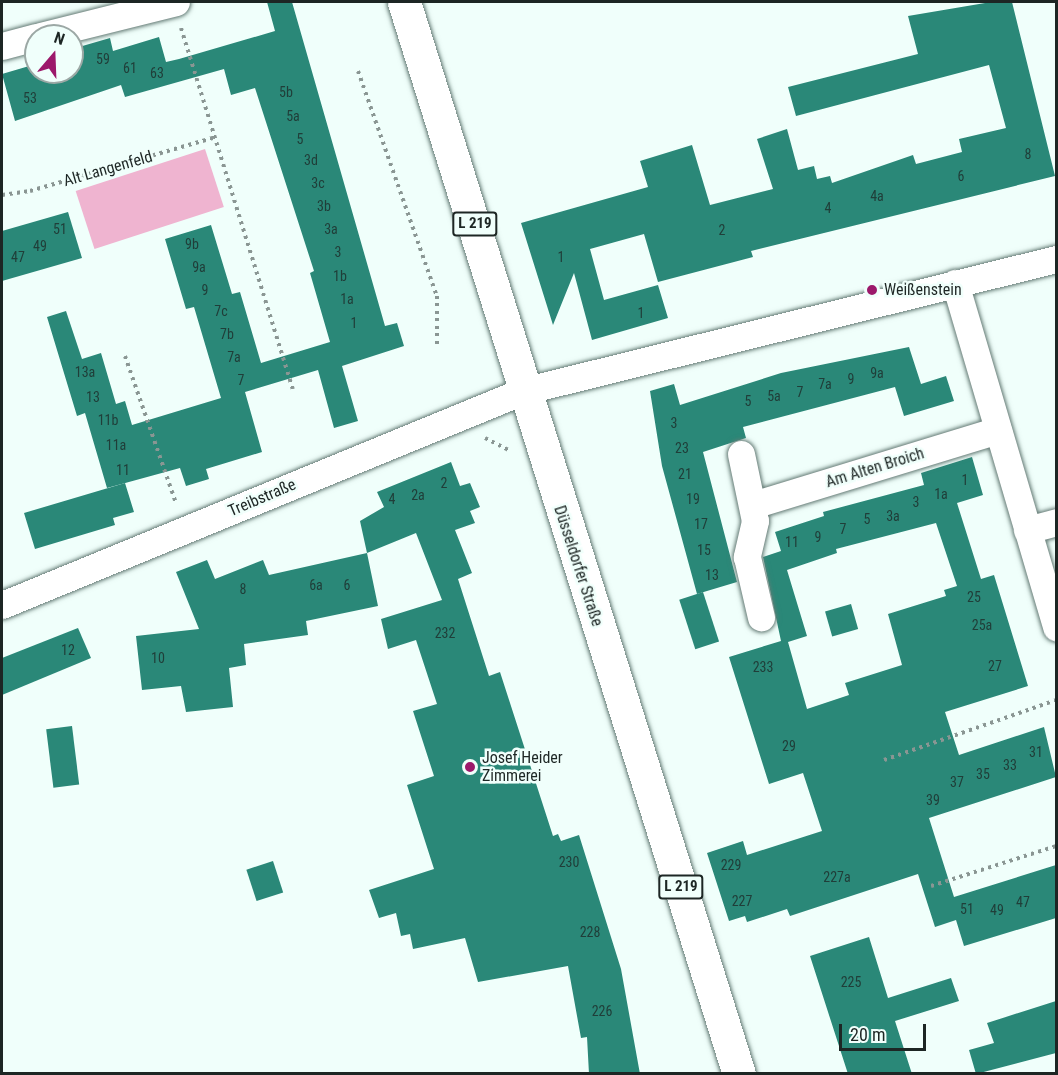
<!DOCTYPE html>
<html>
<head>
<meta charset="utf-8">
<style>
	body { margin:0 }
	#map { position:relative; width:1058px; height:1075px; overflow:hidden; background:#f0fffb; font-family:"Roboto Condensed",sans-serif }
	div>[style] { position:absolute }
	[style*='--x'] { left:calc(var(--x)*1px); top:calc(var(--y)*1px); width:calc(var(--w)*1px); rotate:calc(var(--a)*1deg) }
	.green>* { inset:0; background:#efb4d0; transform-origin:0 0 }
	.building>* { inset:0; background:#2a8878; transform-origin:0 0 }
	.path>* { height:4px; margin-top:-2px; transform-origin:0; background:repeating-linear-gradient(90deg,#8a9693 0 3px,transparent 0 7.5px) }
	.roads { filter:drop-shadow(0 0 2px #647b75) drop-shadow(0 0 2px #647b75) }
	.minor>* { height:27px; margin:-13.5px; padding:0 13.5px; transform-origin:13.5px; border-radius:13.5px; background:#fff }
	.primary>* { height:33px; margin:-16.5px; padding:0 16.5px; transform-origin:16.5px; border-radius:16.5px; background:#fff }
	.dots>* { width:16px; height:16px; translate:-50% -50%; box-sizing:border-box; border:3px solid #f0fffb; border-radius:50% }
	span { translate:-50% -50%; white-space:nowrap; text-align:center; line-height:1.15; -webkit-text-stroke:5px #f0fffb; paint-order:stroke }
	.number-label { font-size:14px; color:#203e39 }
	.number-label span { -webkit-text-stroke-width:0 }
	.shield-label span { padding:2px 4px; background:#f0fffb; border:2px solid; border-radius:4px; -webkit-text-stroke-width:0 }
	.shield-label { font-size:15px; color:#1d2624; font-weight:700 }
	.street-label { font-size:16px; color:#1d2624 }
	.poi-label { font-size:16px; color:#1d2624 }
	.left { translate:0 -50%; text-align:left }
	.frame { position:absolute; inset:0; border:3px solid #1d2624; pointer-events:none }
	.north { position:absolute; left:24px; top:24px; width:60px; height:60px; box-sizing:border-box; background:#f0fffb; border:2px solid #9ca8a5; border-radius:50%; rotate:19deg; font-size:16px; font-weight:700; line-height:24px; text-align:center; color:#1d2624 }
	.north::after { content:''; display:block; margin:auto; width:21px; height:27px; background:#9c196b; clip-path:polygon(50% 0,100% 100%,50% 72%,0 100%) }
	.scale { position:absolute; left:839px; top:1024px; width:87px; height:27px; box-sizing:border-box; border:3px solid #1d2624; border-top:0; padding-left:8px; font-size:18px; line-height:21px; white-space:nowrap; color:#1d2624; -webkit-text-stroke:4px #f0fffb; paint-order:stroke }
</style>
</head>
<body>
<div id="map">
	<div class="green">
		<div style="left:205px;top:149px;width:61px;height:136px;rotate:72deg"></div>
	</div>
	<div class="building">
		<div style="clip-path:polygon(267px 2px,292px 2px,385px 326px,397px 323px,404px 346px,342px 366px,358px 421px,334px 428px,318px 370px,245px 392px,262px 452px,206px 469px,209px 479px,186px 486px,180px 468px,107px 488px,85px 413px,77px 416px,47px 317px,66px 311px,82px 359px,101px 353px,116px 404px,125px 401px,132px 425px,221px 398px,194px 307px,186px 309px,165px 239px,211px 225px,232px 294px,240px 292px,261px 363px,330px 342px,310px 273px,314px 271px,255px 88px,231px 95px,224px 69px,125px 97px,121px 85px,15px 121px,2px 74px,36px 64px,36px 72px,72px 72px,72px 49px,110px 38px,113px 51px,159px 37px,166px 62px,179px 59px,275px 31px)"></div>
		<div style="clip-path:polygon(991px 2px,1012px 2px,1055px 176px,751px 251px,753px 257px,658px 282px,644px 234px,590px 249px,604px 300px,658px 285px,668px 318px,592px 340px,574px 273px,553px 325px,521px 223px,648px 187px,640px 161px,692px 145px,710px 205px,773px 189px,757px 139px,787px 129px,798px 170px,814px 166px,817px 179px,830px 176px,832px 183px,913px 155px,916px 164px,962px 152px,959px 139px,1006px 128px,989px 65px,796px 116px,788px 87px,918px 54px,908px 16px)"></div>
		<div style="clip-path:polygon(68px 212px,82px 258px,2px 281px,2px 231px)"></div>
		<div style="clip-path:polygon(909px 347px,921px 384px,946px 376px,954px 401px,904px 416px,895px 387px,743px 427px,746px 438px,703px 452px,737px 582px,697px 594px,662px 466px,650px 391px,674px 384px,680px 405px,781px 373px)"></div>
		<div style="clip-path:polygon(evenodd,972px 457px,983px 495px,957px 503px,981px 579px,994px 575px,1028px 686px,945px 712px,959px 755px,1044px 727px,1056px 777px,929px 818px,954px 897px,1056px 865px,1056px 918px,964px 946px,956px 920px,935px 927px,918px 874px,790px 916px,787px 909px,747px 922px,745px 916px,729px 921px,707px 853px,743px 841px,747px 855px,822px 831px,803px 773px,769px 784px,729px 657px,781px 641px,763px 557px,781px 551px,775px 532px,824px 516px,823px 512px,924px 485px,921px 473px,972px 457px,936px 523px,957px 586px,944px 590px,946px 596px,888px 614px,902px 665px,845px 683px,849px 695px,807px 709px,788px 642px,807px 636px,787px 570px,837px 553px,836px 549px,936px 523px)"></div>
		<div style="clip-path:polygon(451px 462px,460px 486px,470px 483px,480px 507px,470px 511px,475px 523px,455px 530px,472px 573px,458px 579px,489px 676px,500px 672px,553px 836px,558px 834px,561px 841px,579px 835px,621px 969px,640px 1074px,589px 1074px,587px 1037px,581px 1038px,568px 966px,478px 982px,465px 938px,413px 949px,410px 934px,401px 936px,396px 913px,379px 918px,369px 890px,434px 869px,407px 785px,434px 776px,413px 711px,437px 704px,416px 640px,388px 649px,381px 619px,442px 600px,416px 533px,367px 553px,378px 606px,306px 621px,308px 635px,244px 644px,246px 665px,229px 668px,233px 707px,186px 712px,181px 686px,142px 690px,136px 636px,199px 629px,176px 572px,207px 560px,215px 579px,263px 560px,269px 575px,367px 553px,360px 521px,384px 507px,377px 492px)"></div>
		<div style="clip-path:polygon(125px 483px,134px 512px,113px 518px,115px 525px,35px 549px,24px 513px)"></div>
		<div style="left:703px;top:592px;width:52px;height:25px;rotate:72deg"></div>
		<div style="left:851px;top:604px;width:26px;height:27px;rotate:74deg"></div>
		<div style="clip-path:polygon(78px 628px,91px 658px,2px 695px,2px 658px)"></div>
		<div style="left:72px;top:726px;width:59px;height:26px;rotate:83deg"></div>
		<div style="left:273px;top:861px;width:33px;height:28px;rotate:72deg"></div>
		<div style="clip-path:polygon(869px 937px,888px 998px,951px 978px,959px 1001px,895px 1021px,912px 1074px,848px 1074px,810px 956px)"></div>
		<div style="clip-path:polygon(1056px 1001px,1056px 1053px,976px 1074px,969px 1050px,994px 1043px,987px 1023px)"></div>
	</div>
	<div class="path">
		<div style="--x:181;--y:28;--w:378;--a:72.8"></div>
		<div style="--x:358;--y:71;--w:238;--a:70.7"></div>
		<div style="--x:437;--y:296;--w:51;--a:90"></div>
		<div style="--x:2;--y:195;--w:28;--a:-8"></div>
		<div style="--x:30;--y:191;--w:191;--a:-16.2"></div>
		<div style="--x:125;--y:356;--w:156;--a:70.9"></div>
		<div style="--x:485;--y:438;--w:28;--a:27"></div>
		<div style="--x:884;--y:760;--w:182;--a:-19.2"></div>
		<div style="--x:931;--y:886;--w:131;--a:-17.7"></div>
	</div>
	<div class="roads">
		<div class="minor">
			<div style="--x:40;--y:36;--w:140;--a:-14"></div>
			<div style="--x:2;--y:46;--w:35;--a:-15"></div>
			<div style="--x:955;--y:283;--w:359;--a:73.6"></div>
			<div style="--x:741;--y:454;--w:68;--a:78.2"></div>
			<div style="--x:755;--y:521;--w:37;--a:103"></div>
			<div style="--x:747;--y:557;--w:62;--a:76.9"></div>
			<div style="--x:753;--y:505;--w:256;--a:-17"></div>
			<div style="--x:1027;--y:530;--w:30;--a:-15"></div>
			<div style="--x:2;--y:605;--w:563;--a:-22.33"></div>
			<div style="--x:523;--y:391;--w:549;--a:-13.91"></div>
		</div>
		<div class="primary">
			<div style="--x:404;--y:2;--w:1123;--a:72.65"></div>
		</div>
	</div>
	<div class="dots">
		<div style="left:872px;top:290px;background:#9c196b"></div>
		<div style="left:470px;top:767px;background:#9c196b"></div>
	</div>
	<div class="number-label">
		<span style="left:103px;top:59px">59</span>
		<span style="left:130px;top:68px">61</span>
		<span style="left:157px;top:73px">63</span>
		<span style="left:286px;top:92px">5b</span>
		<span style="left:30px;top:98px">53</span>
		<span style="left:293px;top:116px">5a</span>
		<span style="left:300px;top:139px">5</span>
		<span style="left:1028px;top:154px">8</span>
		<span style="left:311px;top:160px">3d</span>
		<span style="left:961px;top:176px">6</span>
		<span style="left:318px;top:183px">3c</span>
		<span style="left:877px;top:196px">4a</span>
		<span style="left:324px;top:206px">3b</span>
		<span style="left:828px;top:208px">4</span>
		<span style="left:60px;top:229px">51</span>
		<span style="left:331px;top:229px">3a</span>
		<span style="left:722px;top:230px">2</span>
		<span style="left:192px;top:244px">9b</span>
		<span style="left:40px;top:246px">49</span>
		<span style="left:338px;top:252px">3</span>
		<span style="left:18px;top:257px">47</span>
		<span style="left:561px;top:257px">1</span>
		<span style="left:199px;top:267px">9a</span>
		<span style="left:340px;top:276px">1b</span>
		<span style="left:205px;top:290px">9</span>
		<span style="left:347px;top:299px">1a</span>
		<span style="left:221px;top:311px">7c</span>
		<span style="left:641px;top:313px">1</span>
		<span style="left:354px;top:323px">1</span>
		<span style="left:227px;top:334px">7b</span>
		<span style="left:234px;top:357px">7a</span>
		<span style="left:85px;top:372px">13a</span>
		<span style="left:877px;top:373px">9a</span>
		<span style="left:851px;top:379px">9</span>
		<span style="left:241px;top:380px">7</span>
		<span style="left:825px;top:384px">7a</span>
		<span style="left:800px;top:392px">7</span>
		<span style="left:774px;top:396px">5a</span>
		<span style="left:93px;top:397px">13</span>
		<span style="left:748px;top:401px">5</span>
		<span style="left:108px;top:420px">11b</span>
		<span style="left:674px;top:423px">3</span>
		<span style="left:116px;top:445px">11a</span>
		<span style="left:682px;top:448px">23</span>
		<span style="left:123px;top:470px">11</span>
		<span style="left:685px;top:474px">21</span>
		<span style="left:965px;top:480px">1</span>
		<span style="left:444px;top:483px">2</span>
		<span style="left:941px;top:494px">1a</span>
		<span style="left:418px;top:495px">2a</span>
		<span style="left:392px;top:499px">4</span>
		<span style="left:693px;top:499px">19</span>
		<span style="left:916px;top:502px">3</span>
		<span style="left:893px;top:516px">3a</span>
		<span style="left:867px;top:519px">5</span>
		<span style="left:701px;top:524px">17</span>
		<span style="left:843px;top:529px">7</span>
		<span style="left:818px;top:537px">9</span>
		<span style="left:792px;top:542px">11</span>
		<span style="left:704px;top:550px">15</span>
		<span style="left:712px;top:575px">13</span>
		<span style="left:316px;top:585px">6a</span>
		<span style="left:347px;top:585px">6</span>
		<span style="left:243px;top:589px">8</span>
		<span style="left:974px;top:597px">25</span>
		<span style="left:982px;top:625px">25a</span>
		<span style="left:445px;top:633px">232</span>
		<span style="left:68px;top:650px">12</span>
		<span style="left:158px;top:658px">10</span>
		<span style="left:995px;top:666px">27</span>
		<span style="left:763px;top:667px">233</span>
		<span style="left:789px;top:746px">29</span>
		<span style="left:1036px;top:752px">31</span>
		<span style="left:1010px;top:765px">33</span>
		<span style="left:983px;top:774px">35</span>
		<span style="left:957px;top:782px">37</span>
		<span style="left:933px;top:800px">39</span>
		<span style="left:569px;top:862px">230</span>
		<span style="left:731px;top:865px">229</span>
		<span style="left:837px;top:877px">227a</span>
		<span style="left:742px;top:901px">227</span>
		<span style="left:1023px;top:902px">47</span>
		<span style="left:967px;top:909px">51</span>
		<span style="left:997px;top:910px">49</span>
		<span style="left:590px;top:932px">228</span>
		<span style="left:851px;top:982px">225</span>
		<span style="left:602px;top:1011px">226</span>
	</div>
	<div class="shield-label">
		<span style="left:475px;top:224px">L 219</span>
		<span style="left:681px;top:887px">L 219</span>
	</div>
	<div class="street-label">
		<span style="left:108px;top:169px;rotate:-16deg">Alt Langenfeld</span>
		<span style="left:875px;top:468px;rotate:-17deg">Am Alten Broich</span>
		<span style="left:262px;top:498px;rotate:-23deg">Treibstraße</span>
		<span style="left:578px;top:566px;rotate:72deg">Düsseldorfer Straße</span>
	</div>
	<div class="poi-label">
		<span class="left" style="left:884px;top:290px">Weißenstein</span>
		<span class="left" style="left:482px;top:767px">Josef Heider<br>Zimmerei</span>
	</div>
	<div class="frame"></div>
	<div class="north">N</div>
	<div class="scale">20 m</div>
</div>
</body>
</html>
